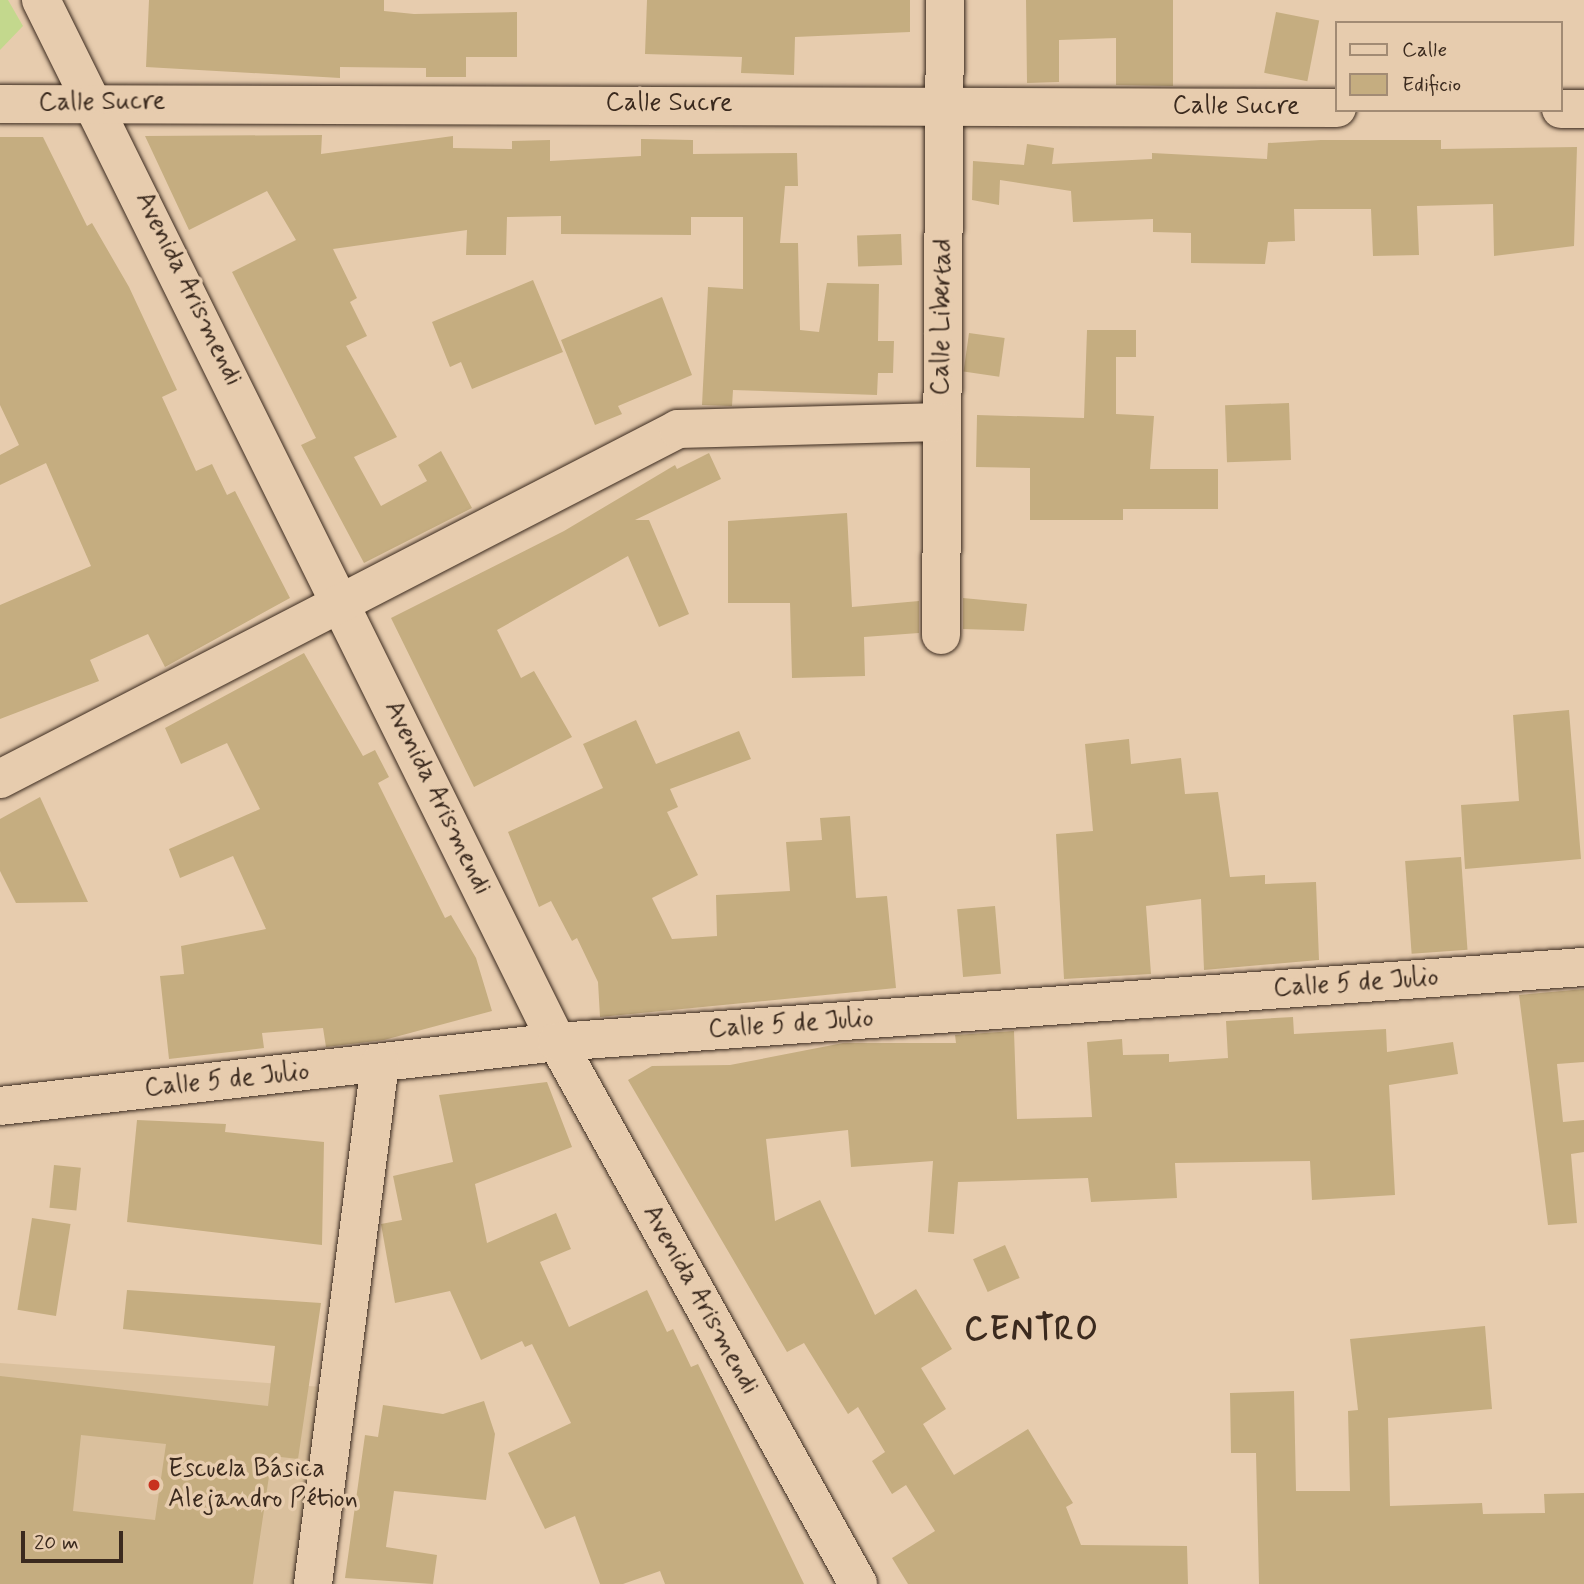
<!DOCTYPE html>
<html>
<head>
<meta charset="utf-8">
<style>
	body { margin:0 }
	#map { position:relative; width:1584px; height:1584px; overflow:hidden; background:#e7ccae; font-family:Mynerve,sans-serif }
	div>[style] { position:absolute }
	[style*='--x'] { left:calc(var(--x)*1px); top:calc(var(--y)*1px); width:calc(var(--w)*1px); rotate:calc(var(--a)*1deg) }
	.built>* { inset:0; background:#dac09d }
	.green>* { inset:0; background:#c3d88d }
	.building>* { inset:0; background:#c5ad80; transform-origin:0 0 }
	.roads { filter:drop-shadow(0 0 2px #3b2a1e) drop-shadow(0 0 2px #3b2a1e) }
	.minor>* { height:38px; margin:-19px; padding:0 19px; transform-origin:19px; border-radius:19px; background:#e7ccae }
	.dots>* { width:19px; height:19px; translate:-50% -50%; box-sizing:border-box; border:4px solid #e7ccae; border-radius:50% }
	span { translate:-50% -50%; white-space:nowrap; text-align:center; line-height:1.15; -webkit-text-stroke:7px #e7ccae; paint-order:stroke }
	.street-label { font-size:26px; color:#3b2a1e }
	.poi-label { font-size:26px; color:#3b2a1e }
	.left { translate:0 -50%; text-align:left }
	.district-label { font-size:33px; color:#3b2a1e; font-weight:700; letter-spacing:2px }
	.legend { position:absolute; left:1335px; top:21px; width:228px; height:91px; box-sizing:border-box; background:#e7ccae; border:2px solid #a28b74; margin:0; padding:9px 12px; list-style:none; font-size:21px; color:#3b2a1e }
	.legend li { display:flex; align-items:center; gap:14px; height:35px }
	.legend b { width:35px; border:2px solid #a28b74 }
	.scale { position:absolute; left:21px; top:1531px; width:102px; height:32px; box-sizing:border-box; border:4px solid #3b2a1e; border-top:0; padding-left:9px; font-size:21px; line-height:24px; white-space:nowrap; color:#3b2a1e; -webkit-text-stroke:5px #e7ccae; paint-order:stroke }
</style>
</head>
<body>
<div id="map">
	<div class="built">
		<div style="clip-path:polygon(0 1363px,322px 1387px,294px 1584px,0 1584px)"></div>
	</div>
	<div class="green">
		<div style="clip-path:polygon(0 0,8px 0,23px 26px,0 50px)"></div>
	</div>
	<div class="building">
		<div style="clip-path:polygon(149px 0,384px 0,384px 11px,414px 14px,517px 12px,517px 57px,466px 57px,466px 77px,426px 77px,426px 68px,340px 67px,340px 78px,146px 67px)"></div>
		<div style="clip-path:polygon(647px 0,910px 0,910px 32px,795px 37px,794px 75px,741px 73px,742px 57px,645px 54px)"></div>
		<div style="clip-path:polygon(1026px 0,1173px 0,1173px 86px,1116px 85px,1116px 38px,1059px 40px,1059px 82px,1027px 83px)"></div>
		<div style="left:1276px;top:12px;width:44px;height:62px;rotate:11deg"></div>
		<div style="clip-path:polygon(322px 135px,321px 154px,453px 136px,453px 148px,512px 149px,512px 141px,550px 140px,550px 161px,641px 156px,641px 139px,693px 140px,693px 154px,797px 153px,798px 186px,785px 186px,780px 243px,798px 243px,800px 330px,819px 332px,827px 283px,879px 284px,878px 341px,894px 341px,893px 373px,878px 373px,877px 395px,733px 390px,732px 406px,702px 405px,708px 287px,743px 289px,743px 217px,691px 217px,691px 235px,561px 234px,561px 216px,507px 217px,506px 255px,466px 255px,467px 230px,333px 249px,357px 298px,350px 302px,367px 336px,346px 346px,397px 437px,354px 457px,381px 506px,427px 481px,418px 465px,441px 451px,472px 508px,364px 563px,301px 445px,316px 438px,232px 272px,296px 240px,267px 191px,189px 230px,145px 136px)"></div>
		<div style="clip-path:polygon(0 137px,43px 137px,87px 226px,92px 223px,129px 287px,177px 390px,162px 397px,196px 471px,212px 464px,227px 495px,235px 491px,290px 598px,165px 667px,148px 634px,90px 660px,99px 681px,0 719px,0 605px,91px 566px,46px 463px,0 485px,0 455px,19px 445px,0 405px)"></div>
		<div style="clip-path:polygon(1321px 140px,1441px 140px,1441px 149px,1577px 147px,1574px 246px,1494px 256px,1493px 204px,1417px 206px,1419px 255px,1373px 256px,1371px 209px,1294px 209px,1295px 241px,1268px 242px,1265px 264px,1191px 263px,1191px 233px,1153px 232px,1153px 219px,1073px 222px,1071px 191px,1000px 180px,999px 205px,972px 200px,973px 161px,1024px 165px,1027px 144px,1054px 148px,1052px 164px,1152px 159px,1152px 153px,1267px 159px,1268px 143px)"></div>
		<div style="left:901px;top:234px;width:31px;height:44px;rotate:88deg"></div>
		<div style="clip-path:polygon(533px 280px,563px 352px,472px 389px,461px 362px,450px 367px,432px 322px)"></div>
		<div style="clip-path:polygon(662px 297px,692px 375px,618px 406px,622px 414px,595px 425px,561px 340px)"></div>
		<div style="clip-path:polygon(1087px 330px,1136px 330px,1136px 357px,1116px 357px,1116px 414px,1154px 416px,1150px 469px,1218px 469px,1218px 509px,1123px 509px,1123px 520px,1030px 520px,1030px 468px,976px 467px,977px 415px,1084px 418px)"></div>
		<div style="left:969px;top:333px;width:36px;height:39px;rotate:8deg"></div>
		<div style="left:1289px;top:403px;width:57px;height:64px;rotate:88deg"></div>
		<div style="clip-path:polygon(709px 453px,721px 479px,635px 520px,649px 520px,689px 614px,659px 627px,628px 556px,497px 630px,521px 678px,534px 671px,572px 737px,474px 787px,391px 618px,564px 531px,675px 465px,677px 469px)"></div>
		<div style="clip-path:polygon(847px 513px,852px 607px,919px 601px,919px 633px,864px 637px,865px 676px,792px 678px,790px 603px,728px 603px,728px 521px)"></div>
		<div style="clip-path:polygon(963px 598px,1027px 604px,1024px 631px,963px 629px)"></div>
		<div style="clip-path:polygon(304px 653px,363px 756px,375px 750px,389px 777px,378px 783px,445px 918px,451px 915px,476px 958px,492px 1011px,384px 1040px,326px 1047px,323px 1028px,262px 1033px,264px 1048px,169px 1059px,160px 976px,184px 974px,181px 946px,266px 929px,233px 856px,180px 878px,169px 849px,260px 809px,227px 743px,181px 764px,165px 728px)"></div>
		<div style="clip-path:polygon(1569px 710px,1581px 859px,1465px 869px,1461px 805px,1519px 801px,1513px 715px)"></div>
		<div style="clip-path:polygon(636px 720px,656px 764px,739px 731px,751px 759px,670px 789px,678px 807px,667px 812px,698px 875px,652px 898px,672px 939px,717px 936px,716px 895px,790px 891px,786px 842px,822px 840px,820px 818px,850px 816px,856px 898px,887px 896px,896px 988px,600px 1017px,598px 982px,577px 938px,572px 941px,551px 901px,539px 907px,508px 832px,603px 788px,583px 744px)"></div>
		<div style="clip-path:polygon(1129px 739px,1131px 764px,1181px 758px,1185px 794px,1218px 792px,1230px 877px,1265px 875px,1265px 884px,1316px 882px,1319px 960px,1204px 970px,1201px 899px,1146px 906px,1151px 974px,1064px 979px,1056px 834px,1093px 831px,1085px 744px)"></div>
		<div style="clip-path:polygon(40px 797px,88px 902px,16px 903px,0 871px,0 819px)"></div>
		<div style="left:1461px;top:857px;width:93px;height:56px;rotate:86deg"></div>
		<div style="left:995px;top:906px;width:68px;height:38px;rotate:85deg"></div>
		<div style="clip-path:polygon(1584px 989px,1584px 1062px,1557px 1064px,1563px 1122px,1584px 1120px,1584px 1152px,1571px 1154px,1577px 1223px,1548px 1225px,1519px 995px)"></div>
		<div style="clip-path:polygon(1293px 1017px,1294px 1034px,1386px 1029px,1387px 1052px,1453px 1042px,1458px 1074px,1389px 1085px,1395px 1195px,1312px 1200px,1310px 1161px,1175px 1163px,1177px 1198px,1091px 1202px,1088px 1178px,958px 1182px,954px 1234px,928px 1232px,933px 1161px,851px 1167px,848px 1130px,766px 1139px,775px 1221px,820px 1200px,875px 1315px,916px 1289px,952px 1349px,921px 1368px,946px 1409px,923px 1424px,954px 1475px,1028px 1429px,1073px 1503px,1066px 1507px,1081px 1545px,1187px 1546px,1188px 1584px,908px 1584px,892px 1558px,935px 1531px,906px 1485px,892px 1494px,872px 1461px,885px 1452px,858px 1407px,848px 1414px,804px 1343px,787px 1352px,628px 1080px,652px 1066px,730px 1065px,843px 1043px,956px 1043px,955px 1035px,1014px 1031px,1017px 1119px,1092px 1117px,1087px 1042px,1122px 1039px,1123px 1055px,1169px 1054px,1169px 1062px,1228px 1058px,1226px 1021px)"></div>
		<div style="clip-path:polygon(547px 1082px,572px 1147px,475px 1184px,487px 1243px,556px 1213px,571px 1249px,540px 1262px,569px 1327px,647px 1290px,667px 1332px,673px 1329px,691px 1367px,698px 1364px,804px 1584px,665px 1584px,660px 1571px,623px 1584px,600px 1584px,575px 1516px,545px 1529px,508px 1453px,571px 1423px,532px 1344px,525px 1347px,522px 1341px,481px 1360px,450px 1291px,395px 1303px,381px 1224px,402px 1220px,393px 1176px,453px 1162px,439px 1095px)"></div>
		<div style="clip-path:polygon(137px 1120px,226px 1124px,225px 1132px,324px 1142px,322px 1245px,127px 1222px)"></div>
		<div style="left:54px;top:1165px;width:27px;height:43px;rotate:6deg"></div>
		<div style="left:32px;top:1218px;width:39px;height:93px;rotate:9deg"></div>
		<div style="left:1005px;top:1245px;width:36px;height:35px;rotate:66deg"></div>
		<div style="clip-path:polygon(evenodd,127px 1290px,321px 1303px,298px 1459px,272px 1456px,253px 1584px,0 1584px,0 1376px,268px 1406px,275px 1346px,123px 1329px,127px 1290px,81px 1435px,166px 1444px,155px 1520px,73px 1511px,81px 1435px)"></div>
		<div style="clip-path:polygon(1485px 1326px,1492px 1409px,1388px 1418px,1390px 1506px,1482px 1503px,1483px 1514px,1545px 1513px,1544px 1494px,1584px 1493px,1584px 1584px,1259px 1584px,1256px 1453px,1231px 1453px,1230px 1393px,1294px 1391px,1296px 1491px,1350px 1491px,1348px 1411px,1358px 1410px,1350px 1339px)"></div>
		<div style="clip-path:polygon(484px 1401px,495px 1434px,486px 1500px,394px 1491px,386px 1547px,437px 1555px,433px 1584px,345px 1578px,365px 1435px,378px 1437px,383px 1405px,443px 1414px)"></div>
	</div>
	<div class="roads">
		<div class="minor">
			<div style="--x:41;--y:0;--w:1163;--a:63.66"></div>
			<div style="--x:557;--y:1042;--w:620;--a:60.95"></div>
			<div style="--x:0;--y:104;--w:1337;--a:0.17"></div>
			<div style="--x:1561;--y:109;--w:23;--a:0"></div>
			<div style="--x:941;--y:635;--w:635;--a:-89.64"></div>
			<div style="--x:0;--y:779;--w:763;--a:-27.3"></div>
			<div style="--x:678;--y:429;--w:263;--a:-1.5"></div>
			<div style="--x:0;--y:1106;--w:561;--a:-6.55"></div>
			<div style="--x:557;--y:1042;--w:1030;--a:-4.18"></div>
			<div style="--x:313;--y:1584;--w:525;--a:-82.67"></div>
		</div>
	</div>
	<div class="dots">
		<div style="left:154px;top:1485px;background:#c8321e"></div>
	</div>
	<div class="street-label">
		<span style="left:102px;top:103px;rotate:-1deg">Calle Sucre</span>
		<span style="left:669px;top:104px">Calle Sucre</span>
		<span style="left:1236px;top:107px">Calle Sucre</span>
		<span style="left:188px;top:289px;rotate:64deg">Avenida Arismendi</span>
		<span style="left:943px;top:317px;rotate:-89deg">Calle Libertad</span>
		<span style="left:437px;top:798px;rotate:64deg">Avenida Arismendi</span>
		<span style="left:1356px;top:984px;rotate:-4deg">Calle 5 de Julio</span>
		<span style="left:791px;top:1025px;rotate:-4deg">Calle 5 de Julio</span>
		<span style="left:227px;top:1081px;rotate:-6deg">Calle 5 de Julio</span>
		<span style="left:700px;top:1300px;rotate:61deg">Avenida Arismendi</span>
	</div>
	<div class="poi-label">
		<span class="left" style="left:168px;top:1485px">Escuela Básica<br>Alejandro Pétion</span>
	</div>
	<div class="district-label">
		<span style="left:1032px;top:1331px">CENTRO</span>
	</div>
	<ul class="legend">
	<li><b style="height:9px;background:#e7ccae"></b>Calle</li>
	<li><b style="height:19px;background:#c5ad80"></b>Edificio</li>
	</ul>
	<div class="scale">20 m</div>
</div>
</body>
</html>
